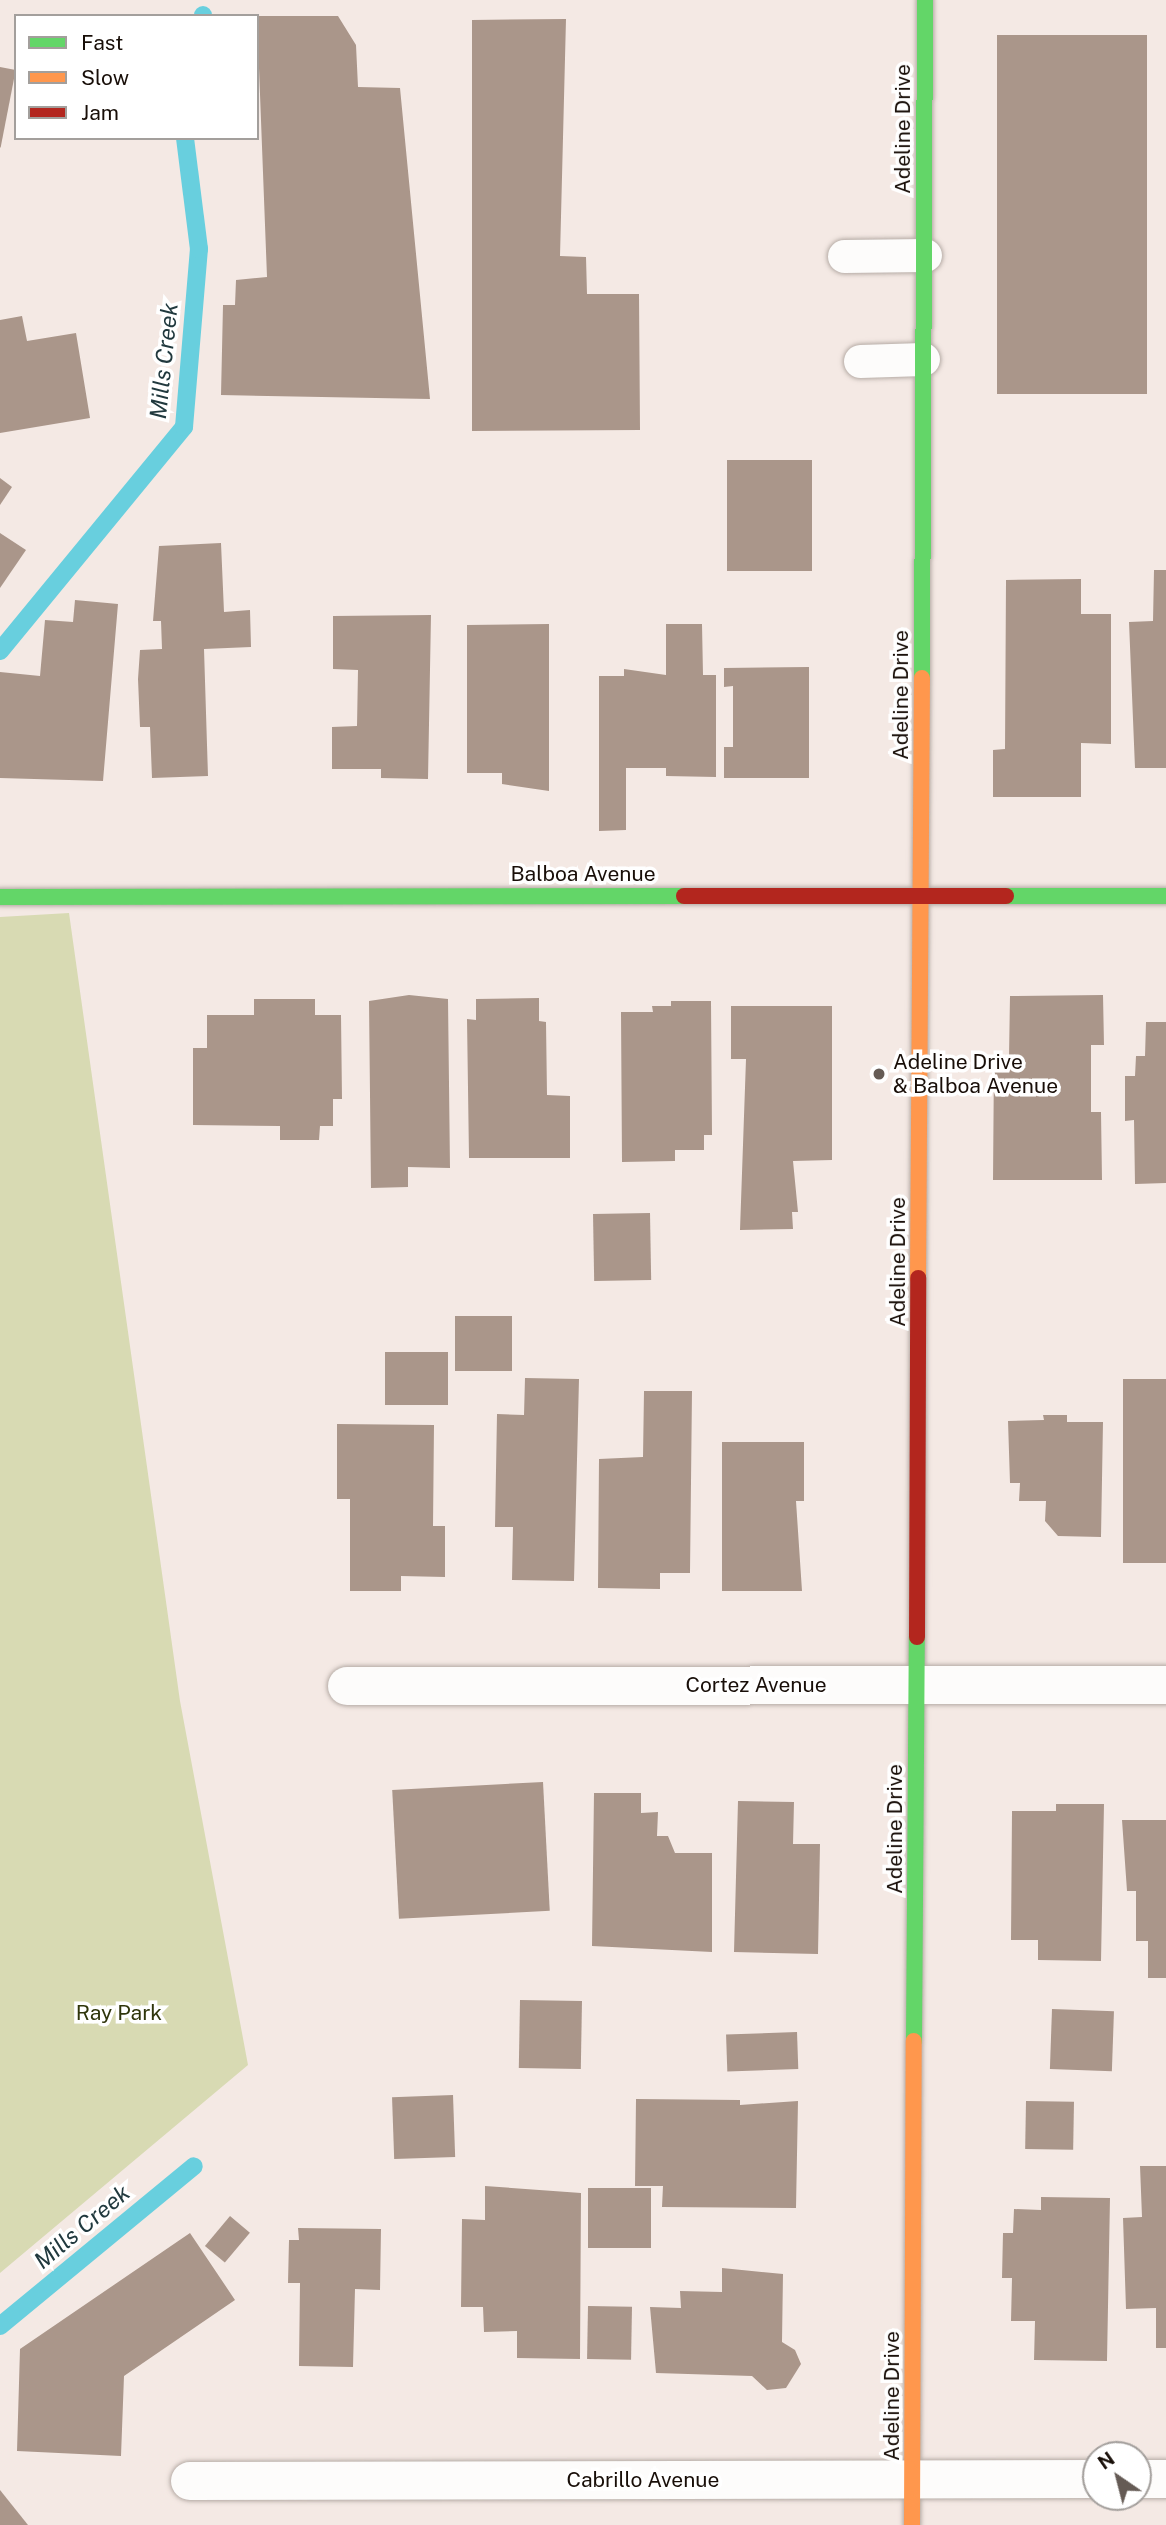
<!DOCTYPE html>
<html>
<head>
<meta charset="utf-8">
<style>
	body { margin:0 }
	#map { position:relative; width:1166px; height:2525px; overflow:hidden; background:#f4e9e4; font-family:"Public Sans",sans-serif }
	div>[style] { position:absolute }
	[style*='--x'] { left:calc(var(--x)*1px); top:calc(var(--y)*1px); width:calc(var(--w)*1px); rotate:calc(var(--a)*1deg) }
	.green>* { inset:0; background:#d8dab3 }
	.stream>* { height:18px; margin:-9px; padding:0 9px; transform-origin:9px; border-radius:9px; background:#68cfde }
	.building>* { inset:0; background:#aa968a; transform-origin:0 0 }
	.roads { filter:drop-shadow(0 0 2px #b6aca6) drop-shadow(0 0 2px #b6aca6) }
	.lane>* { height:33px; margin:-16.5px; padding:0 16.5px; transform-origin:16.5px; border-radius:16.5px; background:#fdfcfb }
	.street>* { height:38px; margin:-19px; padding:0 19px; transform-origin:19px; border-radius:19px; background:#fdfcfb }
	.fast>* { height:16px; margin:-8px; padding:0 8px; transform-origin:8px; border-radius:8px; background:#63d668 }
	.slow>* { height:16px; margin:-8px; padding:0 8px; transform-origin:8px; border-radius:8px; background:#ff974d }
	.jam>* { height:16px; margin:-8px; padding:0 8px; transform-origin:8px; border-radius:8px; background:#b3261e }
	.dots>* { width:19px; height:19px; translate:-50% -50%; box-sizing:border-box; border:4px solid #fff; border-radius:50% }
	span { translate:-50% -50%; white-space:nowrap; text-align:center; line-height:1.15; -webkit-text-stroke:7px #fff; paint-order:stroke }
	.street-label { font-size:21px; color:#180e08 }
	.poi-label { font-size:21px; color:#180e08 }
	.left { translate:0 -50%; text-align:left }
	.park-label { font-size:21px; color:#2f350b }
	.water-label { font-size:23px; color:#21393e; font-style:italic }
	.legend { position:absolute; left:14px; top:14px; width:245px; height:126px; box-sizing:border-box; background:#fff; border:2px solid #a39f9c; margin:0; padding:9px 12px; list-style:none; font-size:21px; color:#180e08 }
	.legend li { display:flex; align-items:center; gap:14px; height:35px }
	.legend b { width:35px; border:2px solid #a39f9c }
	.north { position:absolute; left:1082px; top:2441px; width:70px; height:70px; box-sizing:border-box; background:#fff; border:2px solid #a39f9c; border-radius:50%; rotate:325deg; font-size:19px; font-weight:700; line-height:28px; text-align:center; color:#180e08 }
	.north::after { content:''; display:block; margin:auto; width:24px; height:32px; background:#655b55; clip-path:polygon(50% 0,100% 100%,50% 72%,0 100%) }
</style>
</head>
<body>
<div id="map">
	<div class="green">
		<div style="clip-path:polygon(69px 913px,180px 1701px,248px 2065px,0 2273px,0 917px)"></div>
	</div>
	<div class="stream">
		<div style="--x:203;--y:16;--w:1;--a:-90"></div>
		<div style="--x:0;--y:651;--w:290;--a:-50.6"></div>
		<div style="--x:184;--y:427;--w:179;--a:-85.2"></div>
		<div style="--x:199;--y:249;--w:112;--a:-97.2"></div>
		<div style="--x:0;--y:2326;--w:251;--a:-39.5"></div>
	</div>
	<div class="building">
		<div style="clip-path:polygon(257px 16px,338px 16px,356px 45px,358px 87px,400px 88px,430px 399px,221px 395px,223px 305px,235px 305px,236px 280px,267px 277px)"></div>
		<div style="clip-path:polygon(566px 19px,560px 256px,586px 257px,587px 294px,639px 294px,640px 430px,472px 431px,472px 20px)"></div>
		<div style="left:997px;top:35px;width:150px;height:359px"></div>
		<div style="left:0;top:67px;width:16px;height:79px;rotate:11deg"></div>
		<div style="clip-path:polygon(22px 316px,27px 341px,76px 333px,90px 418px,0 433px,0 320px)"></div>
		<div style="left:812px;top:460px;width:111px;height:85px;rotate:90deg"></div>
		<div style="clip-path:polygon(0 478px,12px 487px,0 505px)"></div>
		<div style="clip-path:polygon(0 533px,26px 550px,0 588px)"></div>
		<div style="clip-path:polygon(221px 543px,224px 612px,250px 610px,251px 647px,204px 649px,208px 776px,152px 778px,150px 727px,140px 727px,138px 679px,140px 650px,162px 649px,161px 621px,153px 621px,159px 546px)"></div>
		<div style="clip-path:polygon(1154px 570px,1166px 570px,1166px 768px,1135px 768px,1129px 622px,1153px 621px)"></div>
		<div style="clip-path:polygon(1081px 579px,1081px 614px,1111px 614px,1111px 744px,1081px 743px,1081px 797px,993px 797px,993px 750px,1005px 749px,1006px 580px)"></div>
		<div style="clip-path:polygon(75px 600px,118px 604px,103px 781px,0 778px,0 672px,40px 676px,45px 620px,73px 622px)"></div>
		<div style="clip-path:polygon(431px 615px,428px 779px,381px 778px,381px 769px,332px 769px,332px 727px,357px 726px,358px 670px,333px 669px,333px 616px)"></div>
		<div style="clip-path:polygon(549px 624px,549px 791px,502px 784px,502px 773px,467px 773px,467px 625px)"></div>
		<div style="clip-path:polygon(666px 624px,702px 624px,703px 675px,716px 675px,716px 777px,666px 776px,666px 768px,626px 768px,626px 830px,599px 831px,599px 676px,624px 676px,624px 669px,666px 675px)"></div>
		<div style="clip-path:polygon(809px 667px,809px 778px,724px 778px,724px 747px,733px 747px,733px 686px,724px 687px,724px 668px)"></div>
		<div style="clip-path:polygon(409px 995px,448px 999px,450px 1168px,408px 1167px,408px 1187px,371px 1188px,369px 1001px)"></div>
		<div style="clip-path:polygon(1103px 995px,1104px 1045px,1091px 1045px,1091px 1112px,1101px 1112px,1102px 1180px,993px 1180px,994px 1057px,1009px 1057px,1010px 996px)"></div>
		<div style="clip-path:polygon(539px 998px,539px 1021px,546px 1022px,547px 1095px,570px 1096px,570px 1158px,469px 1158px,467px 1019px,476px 1020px,476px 999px)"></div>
		<div style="clip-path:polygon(254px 999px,315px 999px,315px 1015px,341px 1015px,342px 1099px,333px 1099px,333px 1126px,320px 1126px,319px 1140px,280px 1140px,280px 1126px,193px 1125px,193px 1048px,207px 1048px,207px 1015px,254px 1015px)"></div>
		<div style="clip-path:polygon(671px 1001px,711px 1001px,712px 1135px,704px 1135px,704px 1150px,675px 1150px,675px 1161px,622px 1162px,621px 1012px,653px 1012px,652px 1006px,671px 1006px)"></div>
		<div style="clip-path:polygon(731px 1006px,832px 1006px,832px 1160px,793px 1161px,798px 1212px,792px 1212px,793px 1229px,740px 1230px,746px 1059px,731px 1059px)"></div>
		<div style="clip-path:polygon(1146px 1022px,1166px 1022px,1166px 1183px,1135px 1184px,1134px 1120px,1125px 1121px,1125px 1076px,1135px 1076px,1136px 1056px,1145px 1056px)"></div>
		<div style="left:650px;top:1213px;width:67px;height:57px;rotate:89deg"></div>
		<div style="left:455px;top:1316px;width:57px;height:55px"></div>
		<div style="left:385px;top:1352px;width:63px;height:53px"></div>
		<div style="clip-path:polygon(525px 1378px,579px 1379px,574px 1581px,512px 1580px,513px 1527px,495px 1527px,497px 1414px,524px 1415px)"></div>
		<div style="left:1123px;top:1379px;width:43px;height:184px"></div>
		<div style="clip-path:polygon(644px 1391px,692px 1391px,690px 1573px,660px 1573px,660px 1589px,598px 1588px,599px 1459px,643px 1457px)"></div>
		<div style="clip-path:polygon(1043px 1415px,1067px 1415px,1067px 1422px,1103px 1422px,1101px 1537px,1058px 1536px,1045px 1521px,1046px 1501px,1019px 1501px,1020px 1483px,1010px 1483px,1008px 1421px,1044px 1420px)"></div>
		<div style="clip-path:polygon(337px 1424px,434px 1425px,433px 1526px,445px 1526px,445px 1577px,401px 1576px,401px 1591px,350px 1591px,350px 1499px,337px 1499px)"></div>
		<div style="clip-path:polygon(722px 1442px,804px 1442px,804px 1501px,796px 1501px,802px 1591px,722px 1591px)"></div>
		<div style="left:543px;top:1782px;width:129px;height:151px;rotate:87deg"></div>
		<div style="clip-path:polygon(594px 1793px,641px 1793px,641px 1813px,658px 1812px,657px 1836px,668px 1836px,675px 1853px,712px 1853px,712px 1952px,592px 1946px)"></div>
		<div style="clip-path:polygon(738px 1801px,794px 1802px,793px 1844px,820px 1844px,818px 1954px,734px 1952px)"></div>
		<div style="clip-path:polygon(1056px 1804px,1104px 1804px,1101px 1961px,1038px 1960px,1038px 1940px,1011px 1940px,1012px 1811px,1056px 1811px)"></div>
		<div style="clip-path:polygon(1122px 1820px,1166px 1820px,1166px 1978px,1148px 1978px,1148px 1941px,1136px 1941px,1136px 1891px,1127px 1891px)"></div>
		<div style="left:520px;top:2000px;width:62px;height:68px;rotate:1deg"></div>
		<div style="left:1052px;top:2009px;width:62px;height:60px;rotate:2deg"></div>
		<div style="left:797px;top:2032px;width:37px;height:71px;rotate:88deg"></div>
		<div style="left:453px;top:2095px;width:62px;height:61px;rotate:88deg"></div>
		<div style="clip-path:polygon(636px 2099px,740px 2100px,740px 2105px,798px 2101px,796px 2208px,662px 2207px,663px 2186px,635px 2186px)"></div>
		<div style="left:1026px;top:2101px;width:48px;height:48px;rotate:1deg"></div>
		<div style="clip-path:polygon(1140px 2166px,1166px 2166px,1166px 2348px,1156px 2348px,1156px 2308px,1126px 2309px,1123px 2218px,1142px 2217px)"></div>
		<div style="clip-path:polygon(485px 2186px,581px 2193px,580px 2359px,517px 2358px,517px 2331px,484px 2332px,483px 2307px,461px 2307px,462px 2219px,485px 2220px)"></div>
		<div style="left:588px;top:2188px;width:63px;height:60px"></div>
		<div style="clip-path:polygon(1041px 2197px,1110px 2198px,1107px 2361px,1034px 2360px,1035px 2321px,1011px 2321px,1012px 2278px,1002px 2278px,1003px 2233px,1013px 2233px,1014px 2209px,1041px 2210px)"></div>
		<div style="left:230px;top:2216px;width:26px;height:39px;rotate:40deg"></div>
		<div style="clip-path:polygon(298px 2228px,381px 2229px,380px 2290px,355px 2289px,353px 2367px,299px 2366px,300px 2283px,288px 2283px,289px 2240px,299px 2240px)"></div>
		<div style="clip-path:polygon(190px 2233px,235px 2300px,124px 2376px,121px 2456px,17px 2451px,20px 2349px)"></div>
		<div style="clip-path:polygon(722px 2268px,783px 2274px,782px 2342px,795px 2350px,801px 2364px,786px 2388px,767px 2390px,752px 2376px,656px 2373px,650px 2307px,681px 2308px,680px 2291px,722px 2292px)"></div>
		<div style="left:588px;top:2306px;width:44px;height:53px;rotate:1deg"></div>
		<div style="clip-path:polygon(0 2490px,28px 2525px,0 2525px)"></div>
	</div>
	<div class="roads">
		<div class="lane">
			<div style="--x:844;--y:256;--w:81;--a:-0.7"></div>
			<div style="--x:860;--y:361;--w:63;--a:-1.8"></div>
		</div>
		<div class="street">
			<div style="--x:347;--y:1686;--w:819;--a:-0.07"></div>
			<div style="--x:1138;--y:2479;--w:28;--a:0"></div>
			<div style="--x:190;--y:2481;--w:906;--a:-0.13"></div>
		</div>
		<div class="fast">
			<div style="--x:922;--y:678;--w:678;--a:-89.75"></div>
			<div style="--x:1006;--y:896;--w:160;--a:0"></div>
			<div style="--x:0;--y:897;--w:684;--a:-0.08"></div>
			<div style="--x:914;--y:2041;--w:404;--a:-89.6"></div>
		</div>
		<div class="slow">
			<div style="--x:918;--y:1278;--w:600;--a:-89.62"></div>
			<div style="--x:912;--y:2525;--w:484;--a:-89.8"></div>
		</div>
		<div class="jam">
			<div style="--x:684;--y:896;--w:322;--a:0"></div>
			<div style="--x:917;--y:1637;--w:359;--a:-89.8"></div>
		</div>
	</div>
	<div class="dots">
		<div style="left:879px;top:1074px;background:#655b55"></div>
	</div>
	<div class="street-label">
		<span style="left:903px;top:129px;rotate:-90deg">Adeline Drive</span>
		<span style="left:901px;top:695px;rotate:-90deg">Adeline Drive</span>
		<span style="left:583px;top:874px">Balboa Avenue</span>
		<span style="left:898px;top:1262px;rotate:-90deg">Adeline Drive</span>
		<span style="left:756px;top:1685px">Cortez Avenue</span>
		<span style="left:895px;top:1829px;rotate:-90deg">Adeline Drive</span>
		<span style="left:892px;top:2396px;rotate:-90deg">Adeline Drive</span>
		<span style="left:643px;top:2480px">Cabrillo Avenue</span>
	</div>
	<div class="poi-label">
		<span class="left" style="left:893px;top:1074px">Adeline Drive<br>&amp; Balboa Avenue</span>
	</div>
	<div class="park-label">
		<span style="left:119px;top:2013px">Ray Park</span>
	</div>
	<div class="water-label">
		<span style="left:164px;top:361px;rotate:-84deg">Mills Creek</span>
		<span style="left:82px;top:2227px;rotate:-40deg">Mills Creek</span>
	</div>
	<ul class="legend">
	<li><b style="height:9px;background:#63d668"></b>Fast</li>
	<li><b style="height:9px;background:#ff974d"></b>Slow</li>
	<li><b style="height:9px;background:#b3261e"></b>Jam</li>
	</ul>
	<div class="north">N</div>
</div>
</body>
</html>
